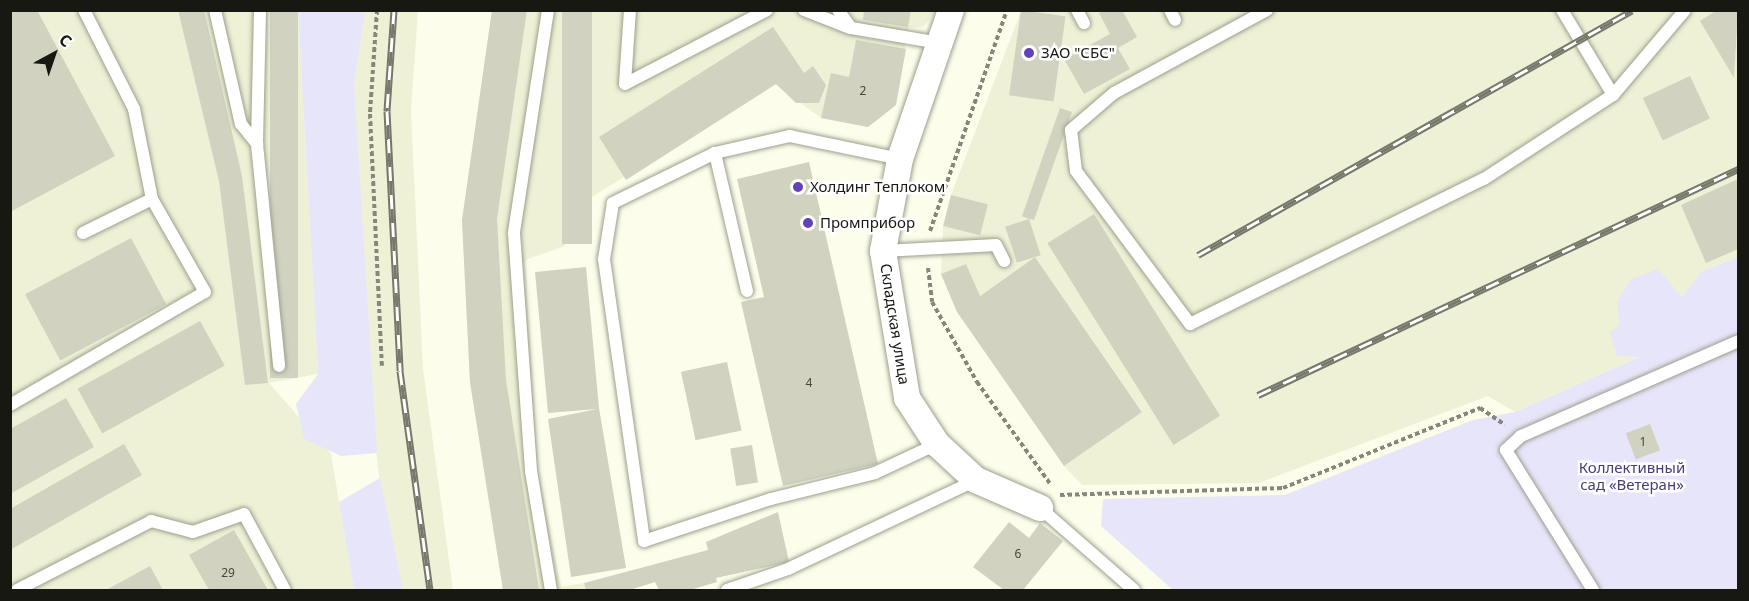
<!DOCTYPE html>
<html>
<head>
<meta charset="utf-8">
<style>
	body { margin:0 }
	#map { position:relative; width:1749px; height:601px; overflow:hidden; background:#fcfdea; font-family:"Noto Sans",sans-serif }
	div>[style] { position:absolute }
	[style*='--x'] { left:calc(var(--x)*1px); top:calc(var(--y)*1px); width:calc(var(--w)*1px); rotate:calc(var(--a)*1deg) }
	.built>* { inset:0; background:#eff1d6 }
	.green>* { inset:0; background:#e7e5fa }
	.building>* { inset:0; background:#d1d3c0; transform-origin:0 0 }
	.path>* { height:4px; margin-top:-2px; transform-origin:0; background:repeating-linear-gradient(90deg,#86877a 0 4.5px,transparent 0 7.5px) }
	.roads { filter:drop-shadow(0 0 2px #9d9f8d) drop-shadow(0 0 2px #9d9f8d) }
	.service>* { height:12px; margin:-6px; padding:0 6px; transform-origin:6px; border-radius:6px; background:#fff }
	.minor>* { height:26px; margin:-13px; padding:0 13px; transform-origin:13px; border-radius:13px; background:#fff }
	.rail>* { height:7px; margin-top:-3.5px; transform-origin:0; background:repeating-linear-gradient(90deg,#fff 0 14px,#77786c 0 28px); box-sizing:border-box; border-block:2px solid #77786c }
	.dots>* { width:16px; height:16px; translate:-50% -50%; box-sizing:border-box; border:3px solid #fff; border-radius:50% }
	span { translate:-50% -50%; white-space:nowrap; text-align:center; line-height:1.15; -webkit-text-stroke:5px #fff; paint-order:stroke }
	.number-label { font-size:12px; color:#46473d }
	.number-label span { -webkit-text-stroke-width:0 }
	.poi-label { font-size:15px; color:#171811 }
	.left { translate:0 -50%; text-align:left }
	.street-label { font-size:15px; color:#171811 }
	.park-label { font-size:15px; color:#493b7a }
	.frame { position:absolute; inset:0; border:12px solid #171811; pointer-events:none }
	.north { position:absolute; left:24px; top:24px; width:60px; height:60px; -webkit-text-stroke:4px #fff; paint-order:stroke; rotate:40deg; font-size:16px; font-weight:700; line-height:24px; text-align:center; color:#171811 }
	.north::after { content:''; display:block; margin:auto; width:21px; height:27px; background:#171811; clip-path:polygon(50% 0,100% 100%,50% 72%,0 100%) }
</style>
</head>
<body>
<div id="map">
	<div class="built">
		<div style="clip-path:polygon(10px 11px,298px 11px,318px 374px,269px 383px,331px 454px,354px 590px,11px 590px)"></div>
		<div style="clip-path:polygon(359px 11px,418px 11px,411px 111px,423px 369px,453px 590px,394px 590px,366px 374px,352px 111px)"></div>
		<div style="clip-path:polygon(492px 11px,937px 11px,923px 27px,908px 28px,896px 105px,868px 127px,821px 118px,775px 84px,569px 211px,565px 246px,525px 260px,538px 470px,561px 587px,584px 583px,586px 590px,503px 590px,470px 382px,462px 220px)"></div>
		<div style="clip-path:polygon(1021px 11px,1738px 11px,1738px 313px,1515px 412px,1488px 396px,1259px 483px,1082px 485px,1064px 466px,1142px 411px,1035px 257px,957px 312px,941px 274px,943px 226px,951px 195px)"></div>
	</div>
	<div class="green">
		<div style="clip-path:polygon(298px 11px,365px 11px,354px 84px,377px 453px,341px 456px,304px 439px,296px 404px,318px 374px)"></div>
		<div style="clip-path:polygon(1738px 257px,1738px 590px,1173px 590px,1101px 526px,1103px 499px,1285px 495px,1473px 420px,1515px 412px,1639px 357px,1617px 356px,1610px 332px,1619px 325px,1617px 301px,1631px 279px,1658px 269px,1682px 297px,1701px 272px)"></div>
		<div style="clip-path:polygon(380px 478px,403px 590px,354px 590px,339px 502px)"></div>
	</div>
	<div class="building">
		<div style="clip-path:polygon(10px 10px,37px 10px,115px 156px,10px 212px)"></div>
		<div style="clip-path:polygon(178px 10px,204px 10px,242px 176px,268px 383px,245px 385px,219px 181px)"></div>
		<div style="left:270px;top:10px;width:28px;height:368px"></div>
		<div style="clip-path:polygon(492px 10px,527px 10px,497px 219px,506px 380px,539px 590px,503px 590px,470px 382px,462px 220px)"></div>
		<div style="left:562px;top:10px;width:30px;height:234px"></div>
		<div style="clip-path:polygon(864px 10px,911px 10px,908px 27px,863px 20px)"></div>
		<div style="left:1021px;top:10px;width:45px;height:86px;rotate:8deg"></div>
		<div style="clip-path:polygon(1105px 10px,1122px 10px,1137px 37px,1118px 48px,1130px 69px,1084px 94px,1064px 59px,1110px 34px,1099px 13px)"></div>
		<div style="clip-path:polygon(1717px 10px,1738px 10px,1734px 78px,1700px 21px)"></div>
		<div style="clip-path:polygon(773px 27px,804px 73px,813px 66px,826px 85px,819px 103px,796px 103px,776px 84px,626px 180px,599px 137px)"></div>
		<div style="clip-path:polygon(856px 40px,906px 49px,896px 105px,868px 127px,821px 118px,831px 73px,849px 77px)"></div>
		<div style="left:1690px;top:76px;width:47px;height:52px;rotate:65deg"></div>
		<div style="clip-path:polygon(1060px 108px,1072px 112px,1034px 220px,1029px 219px,1022px 216px)"></div>
		<div style="clip-path:polygon(809px 162px,878px 464px,783px 486px,741px 302px,764px 297px,737px 179px)"></div>
		<div style="clip-path:polygon(1738px 179px,1738px 249px,1706px 263px,1681px 205px)"></div>
		<div style="left:951px;top:195px;width:38px;height:32px;rotate:14deg"></div>
		<div style="left:1094px;top:214px;width:238px;height:55px;rotate:58deg"></div>
		<div style="left:1029px;top:219px;width:38px;height:25px;rotate:72deg"></div>
		<div style="left:131px;top:238px;width:75px;height:120px;rotate:62deg"></div>
		<div style="clip-path:polygon(1035px 257px,1142px 412px,1064px 466px,957px 312px,941px 274px,966px 264px,980px 296px)"></div>
		<div style="clip-path:polygon(586px 267px,599px 408px,626px 568px,571px 577px,548px 419px,597px 409px,548px 413px,535px 272px)"></div>
		<div style="left:200px;top:321px;width:51px;height:140px;rotate:61deg"></div>
		<div style="left:727px;top:362px;width:70px;height:47px;rotate:78deg"></div>
		<div style="clip-path:polygon(66px 398px,94px 447px,10px 494px,10px 429px)"></div>
		<div style="left:1650px;top:424px;width:28px;height:26px;rotate:69deg"></div>
		<div style="clip-path:polygon(124px 444px,142px 475px,10px 550px,10px 509px)"></div>
		<div style="left:752px;top:445px;width:38px;height:22px;rotate:81deg"></div>
		<div style="clip-path:polygon(778px 512px,789px 562px,716px 578px,717px 582px,690px 590px,659px 590px,655px 582px,630px 590px,586px 590px,584px 583px,708px 550px,706px 542px)"></div>
		<div style="clip-path:polygon(1009px 522px,1029px 538px,1040px 523px,1063px 541px,1023px 590px,1004px 590px,973px 567px)"></div>
		<div style="clip-path:polygon(234px 530px,268px 590px,209px 590px,189px 555px)"></div>
		<div style="clip-path:polygon(150px 566px,163px 590px,106px 590px)"></div>
	</div>
	<div class="path">
		<div style="--x:377;--y:10;--w:104;--a:93.9"></div>
		<div style="--x:370;--y:114;--w:252;--a:87.3"></div>
		<div style="--x:930;--y:231;--w:234;--a:-70.8"></div>
		<div style="--x:928;--y:268;--w:34;--a:83"></div>
		<div style="--x:932;--y:302;--w:92;--a:60.6"></div>
		<div style="--x:977;--y:382;--w:127;--a:54.3"></div>
		<div style="--x:1060;--y:495;--w:223;--a:-1.8"></div>
		<div style="--x:1283;--y:488;--w:213;--a:-22.1"></div>
		<div style="--x:1480;--y:408;--w:30;--a:34"></div>
	</div>
	<div class="roads">
		<div class="service">
			<div style="--x:84;--y:10;--w:111;--a:63.2"></div>
			<div style="--x:134;--y:109;--w:92;--a:78.7"></div>
			<div style="--x:215;--y:10;--w:117;--a:77.2"></div>
			<div style="--x:241;--y:124;--w:26;--a:51"></div>
			<div style="--x:260;--y:10;--w:134;--a:91.3"></div>
			<div style="--x:257;--y:144;--w:223;--a:84.3"></div>
			<div style="--x:548;--y:10;--w:226;--a:98.7"></div>
			<div style="--x:514;--y:233;--w:239;--a:85.9"></div>
			<div style="--x:531;--y:471;--w:121;--a:80.5"></div>
			<div style="--x:630;--y:10;--w:74;--a:93.9"></div>
			<div style="--x:625;--y:84;--w:160;--a:-27.5"></div>
			<div style="--x:804;--y:10;--w:49;--a:21.4"></div>
			<div style="--x:838;--y:10;--w:22;--a:54"></div>
			<div style="--x:851;--y:28;--w:90;--a:9.6"></div>
			<div style="--x:1077;--y:10;--w:15;--a:62"></div>
			<div style="--x:1170;--y:10;--w:11;--a:63"></div>
			<div style="--x:1267;--y:10;--w:174;--a:151.5"></div>
			<div style="--x:1114;--y:93;--w:57;--a:139.3"></div>
			<div style="--x:1071;--y:130;--w:41;--a:83"></div>
			<div style="--x:1076;--y:171;--w:191;--a:53.3"></div>
			<div style="--x:1190;--y:324;--w:328;--a:-26.3"></div>
			<div style="--x:1484;--y:179;--w:154;--a:-33.1"></div>
			<div style="--x:1613;--y:95;--w:111;--a:-49.7"></div>
			<div style="--x:1562;--y:10;--w:99;--a:59"></div>
			<div style="--x:715;--y:153;--w:114;--a:153.9"></div>
			<div style="--x:613;--y:203;--w:57;--a:99.1"></div>
			<div style="--x:604;--y:259;--w:285;--a:81.9"></div>
			<div style="--x:644;--y:541;--w:134;--a:-18.3"></div>
			<div style="--x:771;--y:499;--w:107;--a:-14"></div>
			<div style="--x:875;--y:473;--w:68;--a:-25.1"></div>
			<div style="--x:883;--y:251;--w:113;--a:-3"></div>
			<div style="--x:996;--y:245;--w:18;--a:63"></div>
			<div style="--x:747;--y:291;--w:142;--a:-103.1"></div>
			<div style="--x:715;--y:153;--w:77;--a:-12.8"></div>
			<div style="--x:790;--y:136;--w:112;--a:11.8"></div>
			<div style="--x:10;--y:405;--w:225;--a:-30.1"></div>
			<div style="--x:205;--y:292;--w:107;--a:-119.7"></div>
			<div style="--x:152;--y:199;--w:77;--a:153.8"></div>
			<div style="--x:1040;--y:508;--w:125;--a:41.1"></div>
			<div style="--x:17;--y:590;--w:151;--a:-27.2"></div>
			<div style="--x:151;--y:521;--w:43;--a:14.7"></div>
			<div style="--x:193;--y:532;--w:54;--a:-19.4"></div>
			<div style="--x:244;--y:514;--w:86;--a:61.7"></div>
			<div style="--x:727;--y:590;--w:65;--a:-19"></div>
			<div style="--x:788;--y:569;--w:208;--a:-25.3"></div>
			<div style="--x:1593;--y:590;--w:165;--a:-121.9"></div>
			<div style="--x:1506;--y:450;--w:21;--a:-43"></div>
			<div style="--x:1521;--y:436;--w:237;--a:-23.6"></div>
		</div>
		<div class="minor">
			<div style="--x:951;--y:10;--w:157;--a:108.9"></div>
			<div style="--x:900;--y:159;--w:94;--a:100.5"></div>
			<div style="--x:883;--y:251;--w:149;--a:80.7"></div>
			<div style="--x:907;--y:398;--w:55;--a:56.9"></div>
			<div style="--x:937;--y:444;--w:53;--a:42.7"></div>
			<div style="--x:976;--y:480;--w:70;--a:23.6"></div>
		</div>
	</div>
	<div class="rail">
		<div style="--x:394;--y:10;--w:101;--a:94"></div>
		<div style="--x:387;--y:111;--w:260;--a:87.1"></div>
		<div style="--x:400;--y:371;--w:221;--a:82.2"></div>
		<div style="--x:1198;--y:255;--w:498;--a:-29.4"></div>
		<div style="--x:1258;--y:395;--w:531;--a:-25.21"></div>
	</div>
	<div class="dots">
		<div style="left:1029px;top:53px;background:#6341b9"></div>
		<div style="left:798px;top:187px;background:#6341b9"></div>
		<div style="left:808px;top:223px;background:#6341b9"></div>
	</div>
	<div class="number-label">
		<span style="left:863px;top:91px">2</span>
		<span style="left:809px;top:383px">4</span>
		<span style="left:1643px;top:442px">1</span>
		<span style="left:1018px;top:554px">6</span>
		<span style="left:228px;top:573px">29</span>
	</div>
	<div class="poi-label">
		<span class="left" style="left:1041px;top:53px">ЗАО "СБС"</span>
		<span class="left" style="left:810px;top:187px">Холдинг Теплоком</span>
		<span class="left" style="left:820px;top:223px">Промприбор</span>
	</div>
	<div class="street-label">
		<span style="left:895px;top:324px;rotate:81deg">Складская улица</span>
	</div>
	<div class="park-label">
		<span style="left:1632px;top:476px">Коллективный<br>сад «Ветеран»</span>
	</div>
	<div class="frame"></div>
	<div class="north">С</div>
</div>
</body>
</html>
